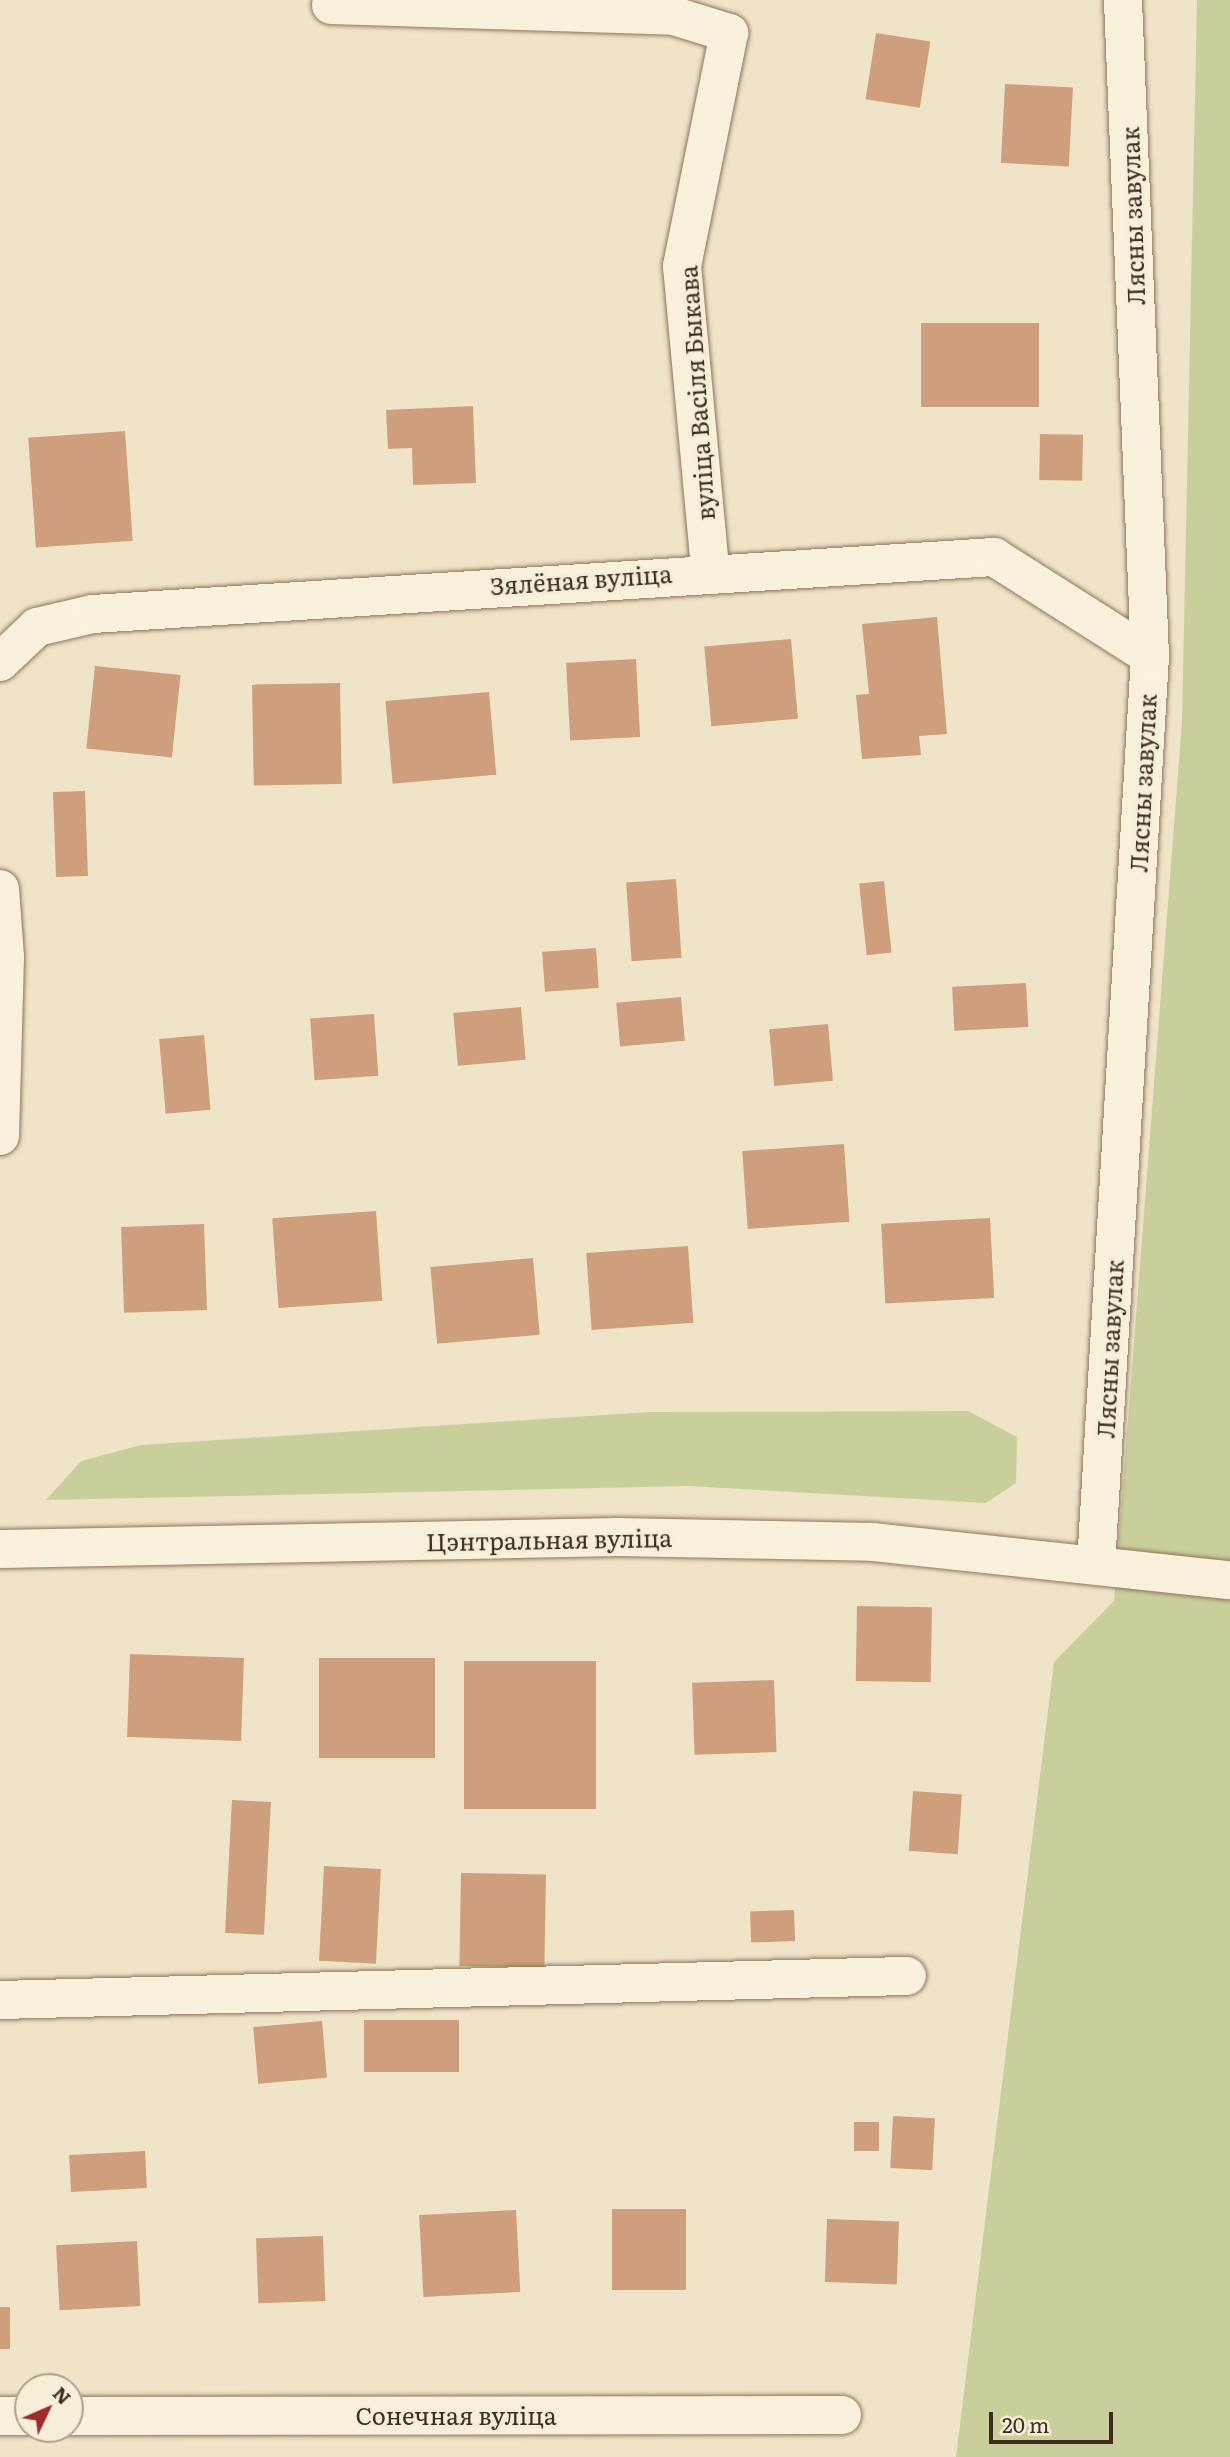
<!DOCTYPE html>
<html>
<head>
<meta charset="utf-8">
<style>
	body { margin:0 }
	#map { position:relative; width:1230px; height:2457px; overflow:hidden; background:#f0e4c8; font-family:Literata,serif }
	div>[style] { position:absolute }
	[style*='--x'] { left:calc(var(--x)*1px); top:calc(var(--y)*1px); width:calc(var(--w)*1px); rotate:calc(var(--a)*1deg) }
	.green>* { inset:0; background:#c9cf9b }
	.building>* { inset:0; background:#cf9f7d; transform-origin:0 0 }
	.roads { filter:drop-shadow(0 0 2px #8d765c) drop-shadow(0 0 2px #8d765c) }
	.minor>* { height:38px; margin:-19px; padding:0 19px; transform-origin:19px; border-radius:19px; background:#faf1dc }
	span { translate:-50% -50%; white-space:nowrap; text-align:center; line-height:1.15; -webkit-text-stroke:6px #f7eed8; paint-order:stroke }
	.street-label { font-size:24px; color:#3d2e20 }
	.north { position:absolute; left:14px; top:2373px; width:70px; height:70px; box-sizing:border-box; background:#f7eed8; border:2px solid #ada18e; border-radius:50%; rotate:46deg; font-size:19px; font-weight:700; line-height:28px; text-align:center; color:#3d2e20 }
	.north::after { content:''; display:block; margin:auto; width:24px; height:32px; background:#9e2a2b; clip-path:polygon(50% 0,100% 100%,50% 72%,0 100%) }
	.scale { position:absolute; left:989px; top:2412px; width:124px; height:32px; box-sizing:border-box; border:4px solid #3d2e20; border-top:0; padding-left:9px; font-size:21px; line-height:24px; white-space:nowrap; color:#3d2e20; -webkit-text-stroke:5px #f7eed8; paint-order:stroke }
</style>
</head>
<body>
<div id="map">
	<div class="green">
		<div style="clip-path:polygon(1197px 0,1230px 0,1230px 2457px,956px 2457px,1054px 1662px,1114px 1601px,1182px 722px)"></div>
		<div style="clip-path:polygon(968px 1411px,1017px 1437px,1016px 1483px,986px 1503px,689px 1486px,46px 1500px,81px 1461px,141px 1445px,650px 1412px)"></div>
	</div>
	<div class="building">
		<div style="left:876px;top:33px;width:55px;height:67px;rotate:9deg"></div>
		<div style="left:1005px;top:84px;width:68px;height:79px;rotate:3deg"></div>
		<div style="left:921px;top:323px;width:118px;height:84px"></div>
		<div style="clip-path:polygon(473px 406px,476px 483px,413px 485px,412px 448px,388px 449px,386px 410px)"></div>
		<div style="left:125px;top:431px;width:110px;height:97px;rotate:86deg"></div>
		<div style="left:1040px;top:434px;width:43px;height:46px;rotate:1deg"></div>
		<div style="clip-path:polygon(937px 617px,947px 734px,919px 736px,921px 755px,862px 759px,856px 695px,869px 694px,862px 624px)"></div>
		<div style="left:791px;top:639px;width:80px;height:87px;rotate:85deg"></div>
		<div style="left:636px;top:659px;width:78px;height:70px;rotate:87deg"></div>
		<div style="left:95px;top:666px;width:86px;height:83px;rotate:6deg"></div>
		<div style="left:340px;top:683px;width:101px;height:88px;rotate:89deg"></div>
		<div style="left:489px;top:692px;width:83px;height:104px;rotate:85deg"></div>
		<div style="left:85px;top:791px;width:85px;height:32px;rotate:88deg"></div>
		<div style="left:676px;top:879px;width:79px;height:50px;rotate:86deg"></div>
		<div style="left:884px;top:881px;width:72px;height:25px;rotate:84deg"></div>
		<div style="left:596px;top:948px;width:40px;height:54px;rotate:86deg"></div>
		<div style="left:1026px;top:983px;width:44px;height:74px;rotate:87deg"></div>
		<div style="left:681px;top:997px;width:44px;height:65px;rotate:85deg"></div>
		<div style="left:521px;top:1007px;width:53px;height:68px;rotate:85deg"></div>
		<div style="left:374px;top:1014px;width:62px;height:64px;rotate:86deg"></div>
		<div style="left:828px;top:1024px;width:57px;height:59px;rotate:85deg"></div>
		<div style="left:204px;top:1035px;width:75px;height:45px;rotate:85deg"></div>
		<div style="left:844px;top:1144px;width:78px;height:102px;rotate:86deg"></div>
		<div style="left:376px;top:1211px;width:90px;height:104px;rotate:86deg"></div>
		<div style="left:990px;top:1218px;width:80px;height:109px;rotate:87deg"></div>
		<div style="left:204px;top:1224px;width:86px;height:83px;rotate:88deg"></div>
		<div style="left:688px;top:1246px;width:77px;height:102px;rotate:86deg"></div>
		<div style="left:533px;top:1258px;width:77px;height:103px;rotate:85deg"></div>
		<div style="left:857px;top:1606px;width:75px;height:75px;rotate:1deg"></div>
		<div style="left:130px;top:1654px;width:114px;height:83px;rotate:2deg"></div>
		<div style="left:319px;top:1658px;width:116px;height:100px"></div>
		<div style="left:596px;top:1661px;width:148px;height:132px;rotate:90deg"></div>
		<div style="left:774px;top:1680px;width:72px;height:82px;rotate:88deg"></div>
		<div style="left:913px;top:1791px;width:49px;height:60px;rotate:4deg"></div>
		<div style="left:232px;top:1800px;width:39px;height:133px;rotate:3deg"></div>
		<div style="left:324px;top:1866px;width:57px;height:95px;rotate:3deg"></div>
		<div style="left:461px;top:1873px;width:85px;height:93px;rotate:1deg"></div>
		<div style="left:794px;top:1910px;width:31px;height:44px;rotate:88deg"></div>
		<div style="left:364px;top:2020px;width:95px;height:52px"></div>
		<div style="left:322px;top:2021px;width:57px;height:69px;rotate:85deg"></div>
		<div style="left:893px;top:2116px;width:42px;height:52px;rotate:3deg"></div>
		<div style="left:854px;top:2122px;width:25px;height:29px"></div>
		<div style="left:145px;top:2151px;width:37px;height:76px;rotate:87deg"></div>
		<div style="left:686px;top:2209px;width:81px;height:74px;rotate:90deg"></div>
		<div style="left:516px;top:2210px;width:82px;height:97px;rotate:87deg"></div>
		<div style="left:827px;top:2219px;width:72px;height:63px;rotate:2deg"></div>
		<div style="left:323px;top:2236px;width:65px;height:67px;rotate:88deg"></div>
		<div style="left:137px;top:2241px;width:65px;height:81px;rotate:87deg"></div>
		<div style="left:0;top:2307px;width:10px;height:42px"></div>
	</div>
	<div class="roads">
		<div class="minor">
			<div style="--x:331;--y:5;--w:343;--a:1.8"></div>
			<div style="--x:674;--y:16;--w:58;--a:17.2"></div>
			<div style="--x:729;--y:33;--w:238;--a:101.4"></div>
			<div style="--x:682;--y:266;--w:305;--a:84.7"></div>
			<div style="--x:0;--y:662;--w:51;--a:-43.4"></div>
			<div style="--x:37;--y:627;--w:57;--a:-13.1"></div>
			<div style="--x:93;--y:614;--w:903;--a:-3.62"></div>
			<div style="--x:994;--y:557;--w:185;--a:32.4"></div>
			<div style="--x:0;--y:889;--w:68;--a:85.8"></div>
			<div style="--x:5;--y:957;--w:179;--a:91.6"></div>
			<div style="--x:0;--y:1549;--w:618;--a:-1.11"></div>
			<div style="--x:618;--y:1537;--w:254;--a:1.1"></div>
			<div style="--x:872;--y:1542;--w:360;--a:6.1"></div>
			<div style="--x:1096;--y:1565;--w:911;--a:-86.6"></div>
			<div style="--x:1150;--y:656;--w:657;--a:-92.36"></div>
			<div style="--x:0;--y:2000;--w:907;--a:-1.52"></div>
			<div style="--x:0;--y:2416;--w:28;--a:0"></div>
			<div style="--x:70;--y:2416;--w:772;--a:-0.07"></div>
		</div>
	</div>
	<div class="street-label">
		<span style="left:1132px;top:216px;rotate:-92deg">Лясны завулак</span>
		<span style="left:696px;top:393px;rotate:-94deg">вуліца Васіля Быкава</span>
		<span style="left:581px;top:579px;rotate:-4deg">Зялёная вуліца</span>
		<span style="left:1142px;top:783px;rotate:-87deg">Лясны завулак</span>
		<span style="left:1109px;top:1349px;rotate:-87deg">Лясны завулак</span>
		<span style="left:549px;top:1539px;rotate:-1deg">Цэнтральная вуліца</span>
		<span style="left:456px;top:2415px">Сонечная вуліца</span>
	</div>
	<div class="north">N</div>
	<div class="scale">20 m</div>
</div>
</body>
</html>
